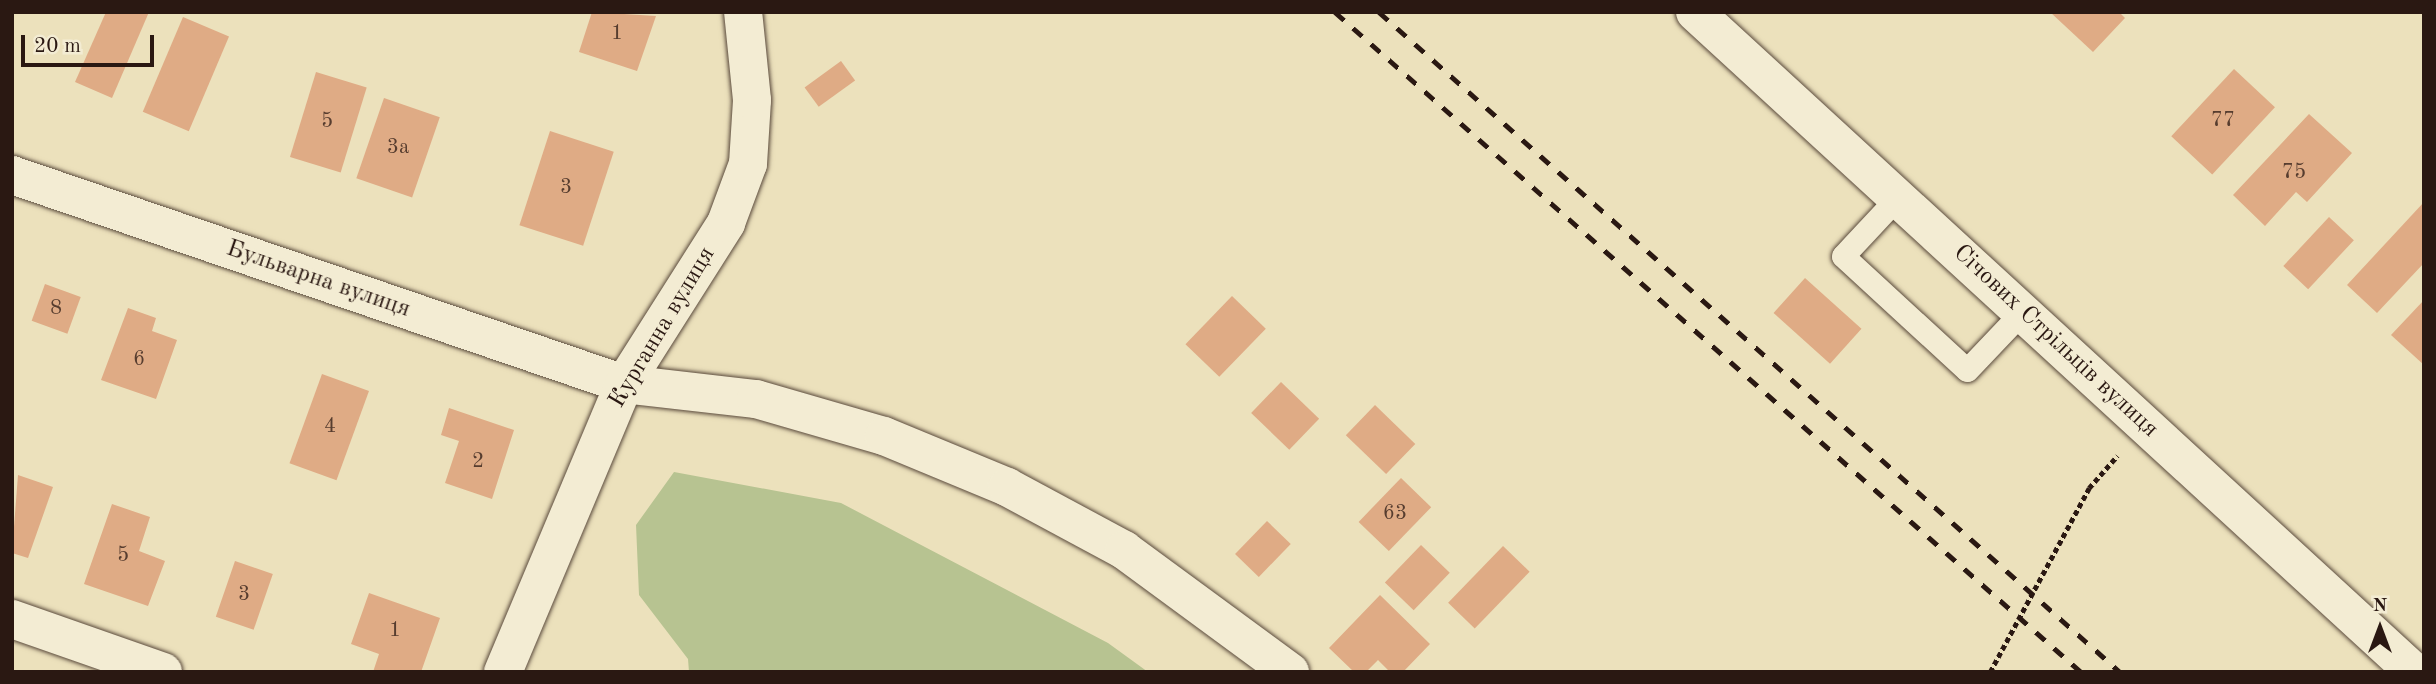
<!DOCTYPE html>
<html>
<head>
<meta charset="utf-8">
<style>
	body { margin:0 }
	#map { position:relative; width:2436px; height:684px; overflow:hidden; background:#ece1bc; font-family:"Old Standard TT",serif }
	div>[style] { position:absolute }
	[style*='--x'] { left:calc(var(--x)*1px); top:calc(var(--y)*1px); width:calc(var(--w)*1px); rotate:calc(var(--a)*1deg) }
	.green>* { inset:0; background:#b7c391 }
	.building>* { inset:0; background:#dfab85; transform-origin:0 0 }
	.path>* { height:4.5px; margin-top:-2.25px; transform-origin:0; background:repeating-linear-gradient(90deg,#2a1812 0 5px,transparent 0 8.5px) }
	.roads { filter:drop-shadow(0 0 2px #5a4a3c) drop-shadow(0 0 2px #5a4a3c) }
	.lane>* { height:23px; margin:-11.5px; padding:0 11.5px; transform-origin:11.5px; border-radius:11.5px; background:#f3ecd3 }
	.street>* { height:38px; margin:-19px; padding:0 19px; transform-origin:19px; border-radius:19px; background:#f3ecd3 }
	.secondary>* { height:38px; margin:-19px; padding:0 19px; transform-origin:19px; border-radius:19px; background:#f3ecd3 }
	.rail>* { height:5px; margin-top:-2.5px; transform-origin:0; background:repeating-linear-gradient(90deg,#2a1812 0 12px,transparent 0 24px) }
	span { translate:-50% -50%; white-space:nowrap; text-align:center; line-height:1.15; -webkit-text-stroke:5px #f3ecd3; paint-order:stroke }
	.number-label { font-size:21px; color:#573d2f }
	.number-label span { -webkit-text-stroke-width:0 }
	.street-label { font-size:24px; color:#2a1812 }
	.frame { position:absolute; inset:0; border:14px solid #2a1812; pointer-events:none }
	.north { position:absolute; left:2345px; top:593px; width:70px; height:70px; -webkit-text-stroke:5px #f3ecd3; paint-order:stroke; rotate:0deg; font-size:19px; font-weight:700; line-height:28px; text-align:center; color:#2a1812 }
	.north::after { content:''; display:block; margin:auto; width:24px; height:32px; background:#2a1812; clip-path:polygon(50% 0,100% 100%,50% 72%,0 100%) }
	.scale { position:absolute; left:21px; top:35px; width:133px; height:32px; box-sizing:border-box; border:4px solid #2a1812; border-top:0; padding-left:9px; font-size:21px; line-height:24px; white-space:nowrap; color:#2a1812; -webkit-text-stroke:5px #f3ecd3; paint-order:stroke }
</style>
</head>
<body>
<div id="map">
	<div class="green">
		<div style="clip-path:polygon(674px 472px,841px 503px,1108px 643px,1148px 672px,689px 672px,688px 659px,639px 595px,636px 525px)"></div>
	</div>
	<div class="building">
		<div style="clip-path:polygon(106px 12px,149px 12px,112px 98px,75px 82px)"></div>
		<div style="clip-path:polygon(592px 12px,656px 16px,637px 71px,579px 52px)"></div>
		<div style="clip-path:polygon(2050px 12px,2119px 12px,2125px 18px,2093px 52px)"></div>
		<div style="left:183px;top:17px;width:50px;height:103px;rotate:23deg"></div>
		<div style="left:841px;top:61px;width:24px;height:45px;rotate:54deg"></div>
		<div style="left:2234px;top:69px;width:56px;height:92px;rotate:43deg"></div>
		<div style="left:316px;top:72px;width:53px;height:89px;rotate:17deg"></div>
		<div style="left:384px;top:98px;width:59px;height:85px;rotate:19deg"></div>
		<div style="clip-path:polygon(2309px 114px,2352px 153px,2307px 202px,2296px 192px,2265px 226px,2233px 195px)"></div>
		<div style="left:550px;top:131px;width:67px;height:99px;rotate:18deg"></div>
		<div style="clip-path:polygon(2424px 202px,2424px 263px,2377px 313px,2347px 285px)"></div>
		<div style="left:2329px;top:217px;width:34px;height:67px;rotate:43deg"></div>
		<div style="left:1805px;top:278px;width:76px;height:47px;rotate:42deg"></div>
		<div style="left:45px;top:284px;width:38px;height:39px;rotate:20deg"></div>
		<div style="left:1232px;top:296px;width:47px;height:67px;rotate:44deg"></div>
		<div style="clip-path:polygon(2424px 300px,2424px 365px,2391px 335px)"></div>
		<div style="clip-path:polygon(128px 308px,156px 318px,152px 331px,177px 340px,156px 399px,101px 380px)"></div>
		<div style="left:322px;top:374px;width:50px;height:95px;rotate:20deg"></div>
		<div style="left:1281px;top:382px;width:53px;height:43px;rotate:44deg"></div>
		<div style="left:1375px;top:405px;width:56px;height:42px;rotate:44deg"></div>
		<div style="clip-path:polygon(449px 408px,514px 430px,492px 499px,445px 483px,459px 441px,441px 435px)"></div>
		<div style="clip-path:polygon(18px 475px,53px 487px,28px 558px,12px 553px)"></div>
		<div style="left:1401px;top:478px;width:42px;height:61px;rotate:44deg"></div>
		<div style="clip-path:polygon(112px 504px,150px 517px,139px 551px,165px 561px,148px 606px,84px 584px)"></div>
		<div style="left:1267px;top:521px;width:33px;height:46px;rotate:44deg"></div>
		<div style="left:1421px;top:545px;width:40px;height:52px;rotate:44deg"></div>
		<div style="left:1503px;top:546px;width:37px;height:79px;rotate:44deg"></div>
		<div style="left:235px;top:561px;width:40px;height:59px;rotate:19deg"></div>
		<div style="clip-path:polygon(369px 593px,440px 618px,421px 672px,373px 672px,379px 654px,351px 644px)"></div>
		<div style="clip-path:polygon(1380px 595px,1430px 644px,1403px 672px,1390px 672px,1378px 660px,1366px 672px,1354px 672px,1329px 648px)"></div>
	</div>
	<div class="path">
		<div style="--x:1990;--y:672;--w:209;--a:-61.7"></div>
		<div style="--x:2089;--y:488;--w:43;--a:-48.8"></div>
	</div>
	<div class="roads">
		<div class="lane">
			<div style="--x:1897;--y:198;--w:79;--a:133"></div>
			<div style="--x:1843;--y:256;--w:168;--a:42.6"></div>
			<div style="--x:1967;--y:370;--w:80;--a:-46.5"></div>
		</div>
		<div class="street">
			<div style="--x:12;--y:175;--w:647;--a:18.86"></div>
			<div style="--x:624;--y:384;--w:133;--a:6.5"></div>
			<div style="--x:756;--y:399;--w:133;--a:16.1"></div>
			<div style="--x:884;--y:436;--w:133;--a:22.5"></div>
			<div style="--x:1007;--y:487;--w:133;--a:28.3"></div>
			<div style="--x:1124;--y:550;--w:206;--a:36.3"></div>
			<div style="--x:12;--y:619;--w:160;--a:19.3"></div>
			<div style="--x:503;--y:672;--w:312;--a:-67.2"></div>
			<div style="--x:624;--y:384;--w:191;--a:-57.6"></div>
			<div style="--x:726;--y:223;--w:63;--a:-69.6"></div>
			<div style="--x:748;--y:164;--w:64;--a:-86.4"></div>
			<div style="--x:752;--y:100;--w:88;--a:-95.8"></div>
		</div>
		<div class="secondary">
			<div style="--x:1695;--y:12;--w:976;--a:42.55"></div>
		</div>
	</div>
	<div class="rail">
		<div style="--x:1335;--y:12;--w:996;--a:41.5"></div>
		<div style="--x:1379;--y:12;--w:992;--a:41.69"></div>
	</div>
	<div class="number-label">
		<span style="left:617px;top:34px">1</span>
		<span style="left:2223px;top:121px">77</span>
		<span style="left:327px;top:122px">5</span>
		<span style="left:398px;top:148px">3а</span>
		<span style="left:2294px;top:173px">75</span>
		<span style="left:566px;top:188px">3</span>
		<span style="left:56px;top:309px">8</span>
		<span style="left:139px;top:360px">6</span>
		<span style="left:330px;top:427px">4</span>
		<span style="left:478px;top:462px">2</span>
		<span style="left:1395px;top:514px">63</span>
		<span style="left:123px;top:556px">5</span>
		<span style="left:244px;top:595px">3</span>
		<span style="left:395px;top:631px">1</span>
	</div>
	<div class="street-label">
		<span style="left:318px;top:280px;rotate:19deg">Бульварна вулиця</span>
		<span style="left:663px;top:328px;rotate:-59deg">Курганна вулиця</span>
		<span style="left:2055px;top:342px;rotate:43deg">Січових Стрільців вулиця</span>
	</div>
	<div class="frame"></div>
	<div class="north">N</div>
	<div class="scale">20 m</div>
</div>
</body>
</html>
